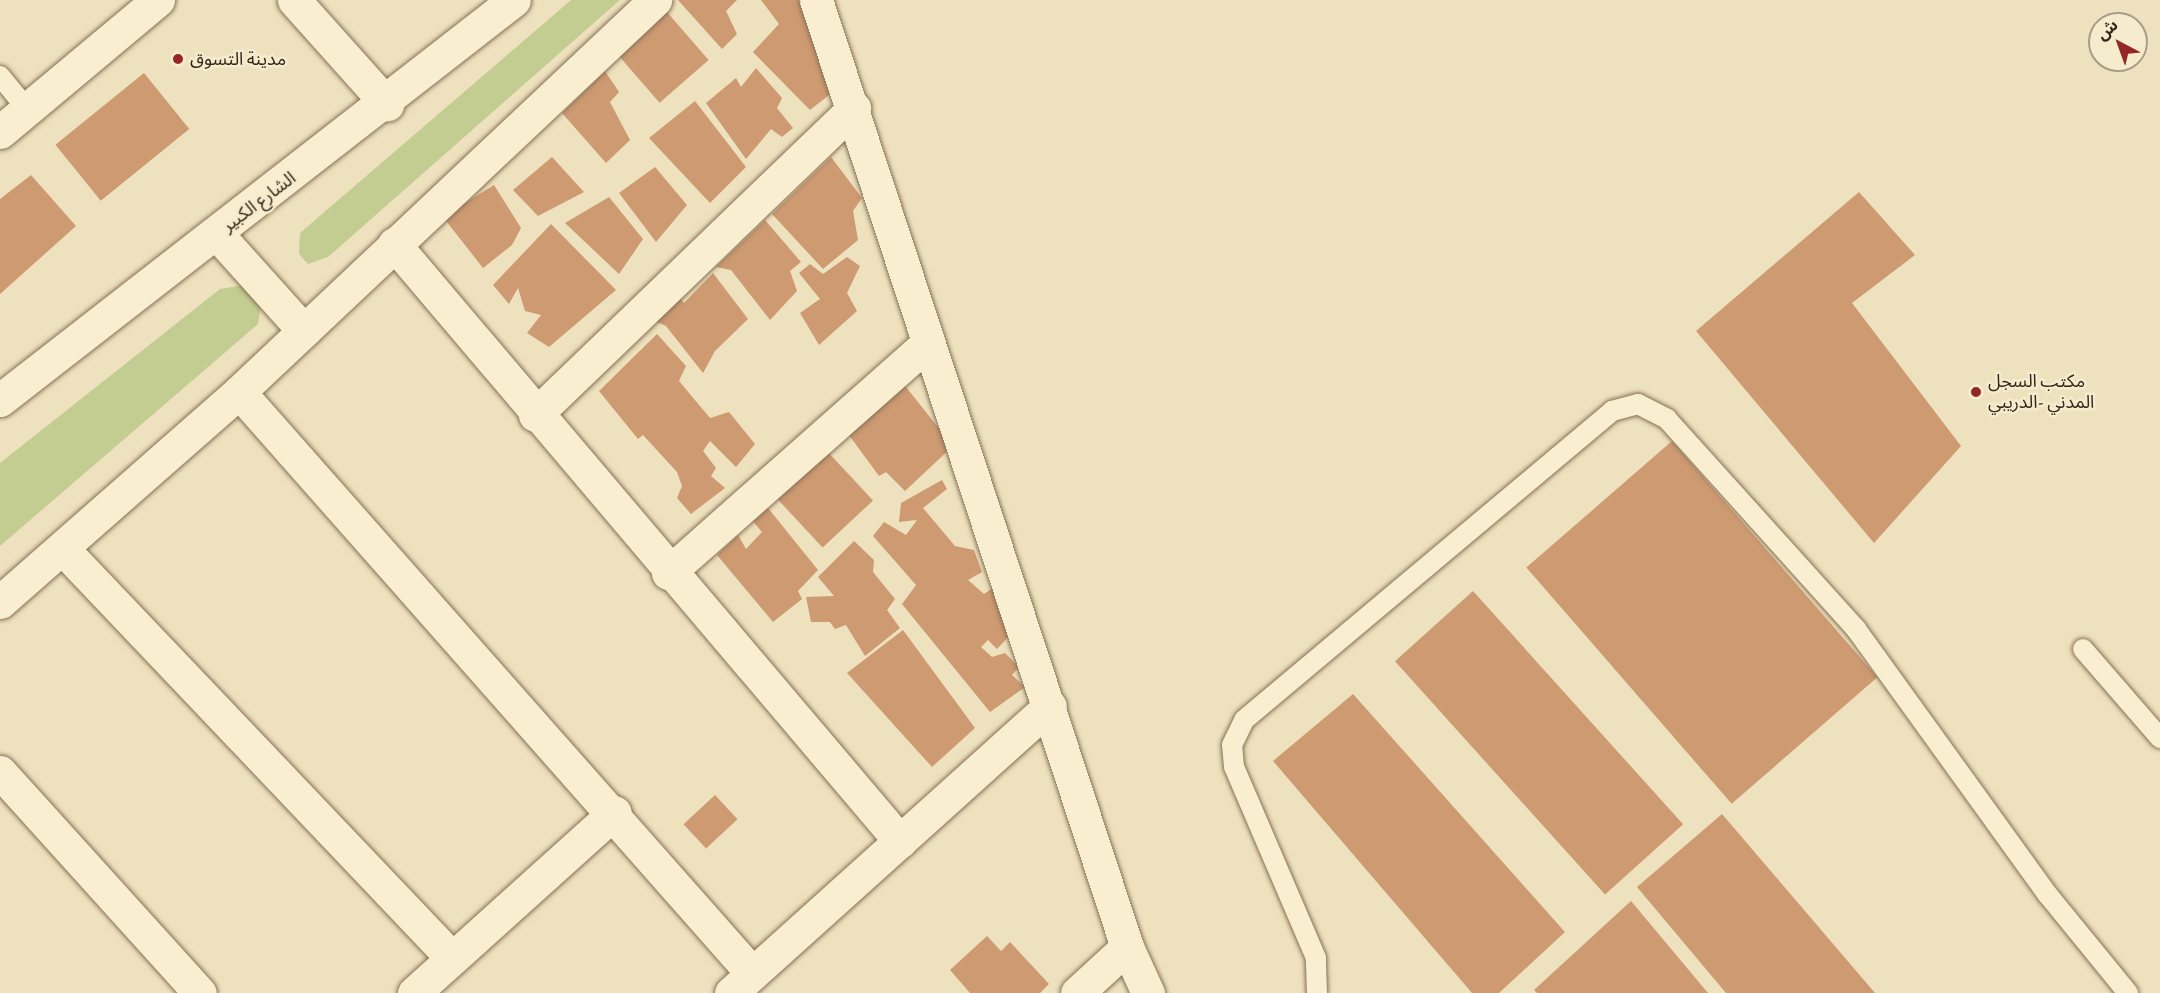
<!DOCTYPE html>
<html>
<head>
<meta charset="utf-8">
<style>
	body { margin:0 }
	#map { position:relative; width:2160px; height:993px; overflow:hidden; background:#eee1bd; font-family:"Crimson Pro","Noto Sans Arabic",serif }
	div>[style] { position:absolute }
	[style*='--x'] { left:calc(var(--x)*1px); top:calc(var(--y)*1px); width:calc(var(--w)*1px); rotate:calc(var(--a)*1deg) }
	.green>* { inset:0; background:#c3cc91 }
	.building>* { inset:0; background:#cd9a72; transform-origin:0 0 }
	.roads { filter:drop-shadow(0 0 2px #867156) drop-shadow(0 0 2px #867156) }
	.lane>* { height:20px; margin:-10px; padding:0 10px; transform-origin:10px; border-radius:10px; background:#f9eed0 }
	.street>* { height:33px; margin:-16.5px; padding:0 16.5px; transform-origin:16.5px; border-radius:16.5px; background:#f9eed0 }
	.secondary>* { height:33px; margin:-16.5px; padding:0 16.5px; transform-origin:16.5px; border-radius:16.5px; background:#f9eed0 }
	.dots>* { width:16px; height:16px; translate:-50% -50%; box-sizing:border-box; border:3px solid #f5ebcd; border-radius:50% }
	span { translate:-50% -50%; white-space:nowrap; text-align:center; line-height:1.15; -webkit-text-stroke:5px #f5ebcd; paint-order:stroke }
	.poi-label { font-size:18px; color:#35281b }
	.left { translate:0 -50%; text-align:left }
	.street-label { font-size:18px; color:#35281b }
	.north { position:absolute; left:2088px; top:12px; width:60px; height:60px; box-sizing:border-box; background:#f5ebcd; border:2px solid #a89d86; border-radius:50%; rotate:319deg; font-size:16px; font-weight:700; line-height:24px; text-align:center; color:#35281b }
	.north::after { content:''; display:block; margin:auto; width:21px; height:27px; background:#952826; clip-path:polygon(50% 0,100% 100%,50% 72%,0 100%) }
</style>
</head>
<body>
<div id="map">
	<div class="green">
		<div style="clip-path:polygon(571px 0,620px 0,328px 257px,308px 264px,299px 254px,300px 233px)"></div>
		<div style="clip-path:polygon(245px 285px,262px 299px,258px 324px,0 546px,0 463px,220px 289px)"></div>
	</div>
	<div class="building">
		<div style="clip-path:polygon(678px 0,737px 0,726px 11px,737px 34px,722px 49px)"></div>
		<div style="clip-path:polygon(761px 0,807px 0,838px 88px,810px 110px,753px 52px,779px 24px)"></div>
		<div style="left:666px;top:11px;width:65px;height:65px;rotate:49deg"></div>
		<div style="clip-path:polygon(756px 68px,782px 98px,777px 108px,793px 128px,782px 137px,771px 129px,746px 159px,706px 103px,736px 78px,741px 87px)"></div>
		<div style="clip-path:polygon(605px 71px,619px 92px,610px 102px,630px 140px,606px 163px,562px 113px)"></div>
		<div style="left:144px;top:73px;width:72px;height:114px;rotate:51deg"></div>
		<div style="clip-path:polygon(695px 101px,746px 167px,710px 203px,649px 138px)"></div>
		<div style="clip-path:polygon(552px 157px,584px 192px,538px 216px,513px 190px)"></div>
		<div style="clip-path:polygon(831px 157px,862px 198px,853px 211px,858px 240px,823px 269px,772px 214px)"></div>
		<div style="clip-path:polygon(655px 167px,687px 205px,656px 242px,619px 193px)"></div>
		<div style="clip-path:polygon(31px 175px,76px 226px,0 294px,0 199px)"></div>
		<div style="clip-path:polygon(494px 185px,521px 228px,512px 245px,483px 268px,443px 217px)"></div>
		<div style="clip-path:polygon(1859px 192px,1915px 255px,1852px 303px,1961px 446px,1874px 543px,1696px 331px)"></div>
		<div style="clip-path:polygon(609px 197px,643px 239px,619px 274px,565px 223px)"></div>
		<div style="clip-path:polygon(765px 220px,801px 262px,790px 271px,797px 291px,770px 320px,731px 270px,716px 267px)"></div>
		<div style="clip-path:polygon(551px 224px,616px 290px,549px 347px,527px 333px,541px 315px,525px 311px,518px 288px,509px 304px,493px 285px)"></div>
		<div style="clip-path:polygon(847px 257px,860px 266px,847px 293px,857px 311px,819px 345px,800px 313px,820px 299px,799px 273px,810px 264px,823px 274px)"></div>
		<div style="clip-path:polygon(713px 273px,748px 319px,715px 351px,703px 373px,666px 326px,650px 319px,676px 293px,684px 303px)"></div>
		<div style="clip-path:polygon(657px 334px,686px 366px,679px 381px,710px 418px,729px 412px,755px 444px,736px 467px,710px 441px,703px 451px,716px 468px,711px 476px,725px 488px,691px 514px,677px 498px,682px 486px,677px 472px,643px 435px,638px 439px,599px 391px)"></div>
		<div style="clip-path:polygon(902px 382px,953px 446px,905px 491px,886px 472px,879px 476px,846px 431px)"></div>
		<div style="left:1672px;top:441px;width:313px;height:193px;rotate:49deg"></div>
		<div style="left:826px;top:450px;width:69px;height:69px;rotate:47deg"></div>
		<div style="clip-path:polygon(942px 480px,947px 489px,923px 508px,955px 546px,974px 550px,982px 572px,968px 580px,984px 594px,994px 587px,1011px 634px,997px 649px,988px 640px,981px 647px,992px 657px,1005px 653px,1019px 667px,1012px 675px,1025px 687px,990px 712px,902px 604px,916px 585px,873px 536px,884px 522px,906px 535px,917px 520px,899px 522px,901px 503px)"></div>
		<div style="clip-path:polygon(768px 508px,818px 570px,798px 591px,802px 599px,773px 622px,717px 555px,738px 535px,746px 549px,762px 532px,751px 519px)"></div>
		<div style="clip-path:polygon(854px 541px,874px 560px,873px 572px,895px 599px,887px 610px,900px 628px,865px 656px,846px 625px,835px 629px,830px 622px,811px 622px,806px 597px,834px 596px,818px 577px)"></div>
		<div style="left:1473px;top:591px;width:314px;height:105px;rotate:48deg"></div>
		<div style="clip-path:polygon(903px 630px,975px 728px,932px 767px,847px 673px)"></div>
		<div style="clip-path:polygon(1353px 694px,1565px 932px,1499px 993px,1472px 993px,1273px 761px)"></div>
		<div style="left:715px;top:795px;width:33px;height:43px;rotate:47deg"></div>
		<div style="clip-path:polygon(1722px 814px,1875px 993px,1726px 993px,1637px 887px)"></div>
		<div style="clip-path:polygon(1631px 901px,1708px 993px,1537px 993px,1534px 990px)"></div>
		<div style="clip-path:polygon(987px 936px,1001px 951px,1010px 942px,1049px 984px,1040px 993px,970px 993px,950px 970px)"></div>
	</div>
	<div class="roads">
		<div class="lane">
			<div style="--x:0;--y:76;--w:43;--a:50.7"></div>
			<div style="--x:2083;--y:649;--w:118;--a:49.1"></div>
			<div style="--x:1317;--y:993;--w:35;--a:-92"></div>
			<div style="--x:1316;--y:958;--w:208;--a:-113.2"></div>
			<div style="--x:1234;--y:767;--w:22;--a:-95"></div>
			<div style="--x:1232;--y:745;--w:28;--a:-64"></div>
			<div style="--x:1244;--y:720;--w:481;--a:-40"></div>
			<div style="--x:1612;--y:411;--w:27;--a:-15"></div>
			<div style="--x:1638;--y:404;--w:33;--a:27"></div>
			<div style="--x:1667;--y:419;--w:283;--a:48"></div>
			<div style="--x:1856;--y:629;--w:328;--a:54.2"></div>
			<div style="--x:2048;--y:895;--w:127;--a:50.8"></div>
		</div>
		<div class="street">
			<div style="--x:294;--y:0;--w:140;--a:48.2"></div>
			<div style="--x:816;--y:0;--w:997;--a:71.82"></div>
			<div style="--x:1127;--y:947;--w:51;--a:65.5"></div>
			<div style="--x:0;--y:132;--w:206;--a:-39.9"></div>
			<div style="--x:217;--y:234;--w:130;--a:48.1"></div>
			<div style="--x:394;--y:244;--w:783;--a:49.72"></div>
			<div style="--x:239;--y:392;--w:775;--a:48.56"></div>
			<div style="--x:535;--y:415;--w:443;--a:-43.9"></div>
			<div style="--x:62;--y:548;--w:566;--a:46.43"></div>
			<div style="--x:668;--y:573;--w:344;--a:-41.5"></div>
			<div style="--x:0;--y:602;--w:318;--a:-41.3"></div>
			<div style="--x:239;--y:392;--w:572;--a:-43.3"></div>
			<div style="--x:0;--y:772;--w:298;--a:47.9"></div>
			<div style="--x:414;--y:993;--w:270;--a:-42"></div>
			<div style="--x:731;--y:993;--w:429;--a:-42"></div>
			<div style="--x:1077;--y:993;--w:68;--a:-42.6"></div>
		</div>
		<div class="secondary">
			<div style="--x:0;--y:400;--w:651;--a:-37.89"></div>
		</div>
	</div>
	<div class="dots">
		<div style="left:178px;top:59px;background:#952826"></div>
		<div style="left:1976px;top:392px;background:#952826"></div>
	</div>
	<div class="poi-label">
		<span class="left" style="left:190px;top:59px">مدينة التسوق</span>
		<span class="left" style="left:1988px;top:392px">مكتب السجل<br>المدني -الدريبي</span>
	</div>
	<div class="street-label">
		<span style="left:259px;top:202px;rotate:-37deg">الشارع الكبير</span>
	</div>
	<div class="north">ش</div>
</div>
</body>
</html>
